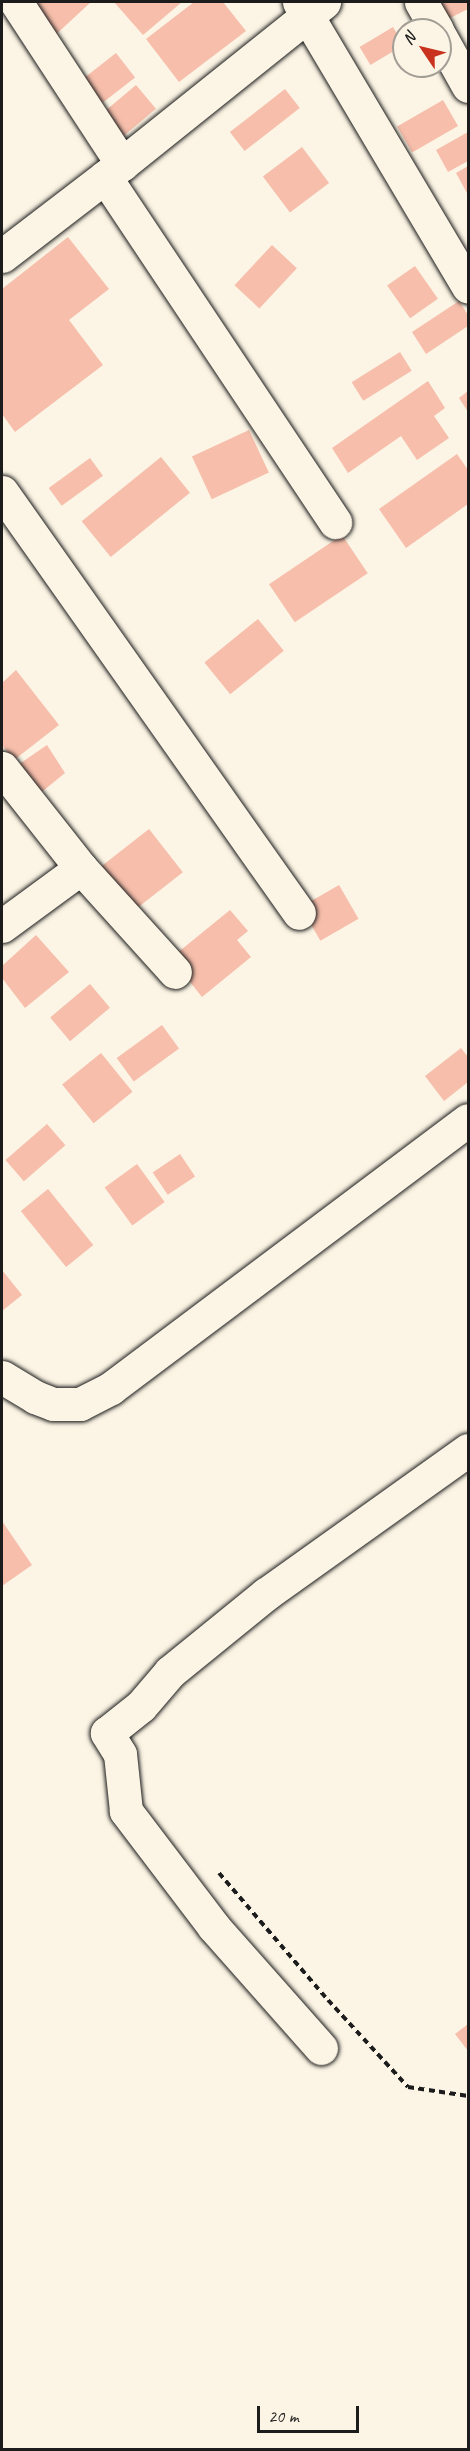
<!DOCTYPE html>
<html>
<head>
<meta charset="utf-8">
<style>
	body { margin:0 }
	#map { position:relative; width:470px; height:2451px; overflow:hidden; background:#fcf5e5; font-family:Caveat,sans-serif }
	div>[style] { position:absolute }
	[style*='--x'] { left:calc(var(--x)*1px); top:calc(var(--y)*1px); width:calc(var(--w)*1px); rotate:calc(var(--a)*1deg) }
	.building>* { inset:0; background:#f6beab; transform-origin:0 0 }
	.path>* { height:4px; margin-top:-2px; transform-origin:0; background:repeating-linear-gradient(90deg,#1c1c1c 0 6px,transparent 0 10.5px) }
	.roads { filter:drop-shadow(0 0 2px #1c1c1c) drop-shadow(0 0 2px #1c1c1c) }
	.minor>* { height:33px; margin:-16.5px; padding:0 16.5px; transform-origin:16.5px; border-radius:16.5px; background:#fcf5e5 }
	.major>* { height:33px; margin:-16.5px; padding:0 16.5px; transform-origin:16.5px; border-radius:16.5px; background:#fcf5e5 }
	span { translate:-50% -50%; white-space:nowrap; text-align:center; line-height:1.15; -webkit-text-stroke:4.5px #fcf5e5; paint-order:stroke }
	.frame { position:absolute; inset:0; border:3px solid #1c1c1c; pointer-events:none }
	.north { position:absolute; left:392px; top:18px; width:60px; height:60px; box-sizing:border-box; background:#fcf5e5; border:2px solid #a29e95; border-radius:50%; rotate:305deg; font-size:16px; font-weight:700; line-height:24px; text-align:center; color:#1c1c1c }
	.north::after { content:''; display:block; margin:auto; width:21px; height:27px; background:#c8321e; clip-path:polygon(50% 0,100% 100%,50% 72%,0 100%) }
	.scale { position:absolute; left:257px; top:2406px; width:102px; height:27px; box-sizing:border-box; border:3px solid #1c1c1c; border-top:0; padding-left:8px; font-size:18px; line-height:21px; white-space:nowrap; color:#1c1c1c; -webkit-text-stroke:4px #fcf5e5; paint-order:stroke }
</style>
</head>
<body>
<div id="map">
	<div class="building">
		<div style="clip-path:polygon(40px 2px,91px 2px,51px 39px,27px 14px)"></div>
		<div style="clip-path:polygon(114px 2px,182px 2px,143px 35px)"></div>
		<div style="clip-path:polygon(194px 2px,223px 2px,246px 31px,179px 82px,146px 39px)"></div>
		<div style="clip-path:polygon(439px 2px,468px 2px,468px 9px,448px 19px)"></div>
		<div style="left:393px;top:27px;width:21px;height:39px;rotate:59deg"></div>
		<div style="left:116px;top:53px;width:31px;height:51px;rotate:52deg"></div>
		<div style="left:136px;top:85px;width:31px;height:50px;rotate:50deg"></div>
		<div style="left:285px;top:89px;width:24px;height:70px;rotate:52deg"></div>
		<div style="left:443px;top:100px;width:30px;height:53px;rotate:60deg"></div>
		<div style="clip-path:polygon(468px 132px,468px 161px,448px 172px,436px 150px)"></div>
		<div style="left:302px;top:147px;width:45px;height:49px;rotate:53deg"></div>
		<div style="clip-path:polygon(468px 166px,468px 195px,456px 173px)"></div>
		<div style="clip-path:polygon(68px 237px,109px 289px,69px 320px,103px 365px,15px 432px,2px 414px,2px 289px)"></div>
		<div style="left:272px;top:245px;width:34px;height:55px;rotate:43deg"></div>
		<div style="left:415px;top:266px;width:40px;height:34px;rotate:55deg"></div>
		<div style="clip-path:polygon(459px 301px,468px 315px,468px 326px,426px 354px,412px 332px)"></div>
		<div style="left:400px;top:352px;width:22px;height:57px;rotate:58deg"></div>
		<div style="clip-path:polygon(428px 381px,445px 408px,434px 416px,449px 438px,417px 460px,401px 436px,348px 473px,332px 448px)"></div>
		<div style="clip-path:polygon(468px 391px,468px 412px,459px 398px)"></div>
		<div style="left:249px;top:430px;width:47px;height:63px;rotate:65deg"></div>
		<div style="clip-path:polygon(457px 454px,468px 470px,468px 504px,406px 548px,379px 509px)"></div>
		<div style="left:161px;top:457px;width:46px;height:102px;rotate:51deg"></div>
		<div style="left:90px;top:458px;width:22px;height:51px;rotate:54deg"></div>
		<div style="left:342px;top:535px;width:46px;height:88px;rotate:56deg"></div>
		<div style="left:258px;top:619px;width:41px;height:69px;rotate:51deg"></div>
		<div style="clip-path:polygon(16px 670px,59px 725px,14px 760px,2px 745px,2px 683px)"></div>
		<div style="clip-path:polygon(47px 745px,65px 773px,38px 795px,15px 767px)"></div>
		<div style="left:149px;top:829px;width:55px;height:60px;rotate:52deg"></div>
		<div style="left:339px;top:885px;width:39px;height:44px;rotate:60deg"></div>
		<div style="clip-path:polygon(230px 910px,248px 931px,237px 940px,251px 957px,202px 997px,171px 958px)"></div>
		<div style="clip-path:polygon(36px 935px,69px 972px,25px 1008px,2px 978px,2px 966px)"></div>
		<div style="left:90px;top:984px;width:31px;height:52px;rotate:50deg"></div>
		<div style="left:162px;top:1025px;width:29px;height:56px;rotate:54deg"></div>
		<div style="clip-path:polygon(461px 1048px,468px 1057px,468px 1082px,444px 1101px,425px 1076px)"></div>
		<div style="left:101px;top:1053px;width:50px;height:50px;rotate:51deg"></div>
		<div style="left:47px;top:1124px;width:28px;height:55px;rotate:49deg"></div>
		<div style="left:180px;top:1154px;width:27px;height:33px;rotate:56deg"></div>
		<div style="left:137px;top:1164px;width:47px;height:40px;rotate:54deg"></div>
		<div style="left:48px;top:1189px;width:72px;height:35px;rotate:51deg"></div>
		<div style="clip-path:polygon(2px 1270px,22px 1295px,2px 1311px)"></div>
		<div style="clip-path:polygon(2px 1521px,32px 1565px,2px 1586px)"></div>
		<div style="clip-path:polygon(468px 2024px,468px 2051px,455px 2034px)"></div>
	</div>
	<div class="path">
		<div style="--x:219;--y:1873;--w:167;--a:49.4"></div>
		<div style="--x:328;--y:2000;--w:118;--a:47.4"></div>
		<div style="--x:408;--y:2087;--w:61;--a:8.5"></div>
	</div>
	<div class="roads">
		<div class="minor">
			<div style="--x:16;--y:2;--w:194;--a:56.8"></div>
			<div style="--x:421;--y:2;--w:32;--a:60"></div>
			<div style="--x:440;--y:36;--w:57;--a:60.8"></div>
			<div style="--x:105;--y:177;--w:415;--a:56.3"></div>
			<div style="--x:2;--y:256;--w:151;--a:-37.5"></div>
			<div style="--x:122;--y:164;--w:259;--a:-38.7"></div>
			<div style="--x:2;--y:492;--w:515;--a:54.8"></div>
			<div style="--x:2;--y:768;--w:127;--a:51.7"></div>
			<div style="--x:81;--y:868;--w:140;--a:47.9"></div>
			<div style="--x:2;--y:926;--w:98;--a:-36.3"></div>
			<div style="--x:2;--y:1377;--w:39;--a:31"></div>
			<div style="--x:35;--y:1397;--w:19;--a:21"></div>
			<div style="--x:53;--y:1404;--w:27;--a:0"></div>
			<div style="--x:80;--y:1404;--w:35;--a:-27"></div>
			<div style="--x:111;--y:1388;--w:446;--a:-36.9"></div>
			<div style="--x:321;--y:2048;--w:162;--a:-131.5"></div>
			<div style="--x:214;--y:1927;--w:146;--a:-127.2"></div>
			<div style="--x:126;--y:1811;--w:57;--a:-96"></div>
			<div style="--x:120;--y:1754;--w:25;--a:-122"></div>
			<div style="--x:107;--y:1733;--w:43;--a:-38.5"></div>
			<div style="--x:141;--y:1706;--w:45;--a:-49.5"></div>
			<div style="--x:170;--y:1672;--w:124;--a:-39.1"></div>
			<div style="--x:266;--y:1594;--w:248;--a:-35.5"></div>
		</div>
		<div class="major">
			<div style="--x:299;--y:2;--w:331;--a:59.3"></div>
		</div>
	</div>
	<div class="frame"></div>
	<div class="north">N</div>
	<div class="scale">20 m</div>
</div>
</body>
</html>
